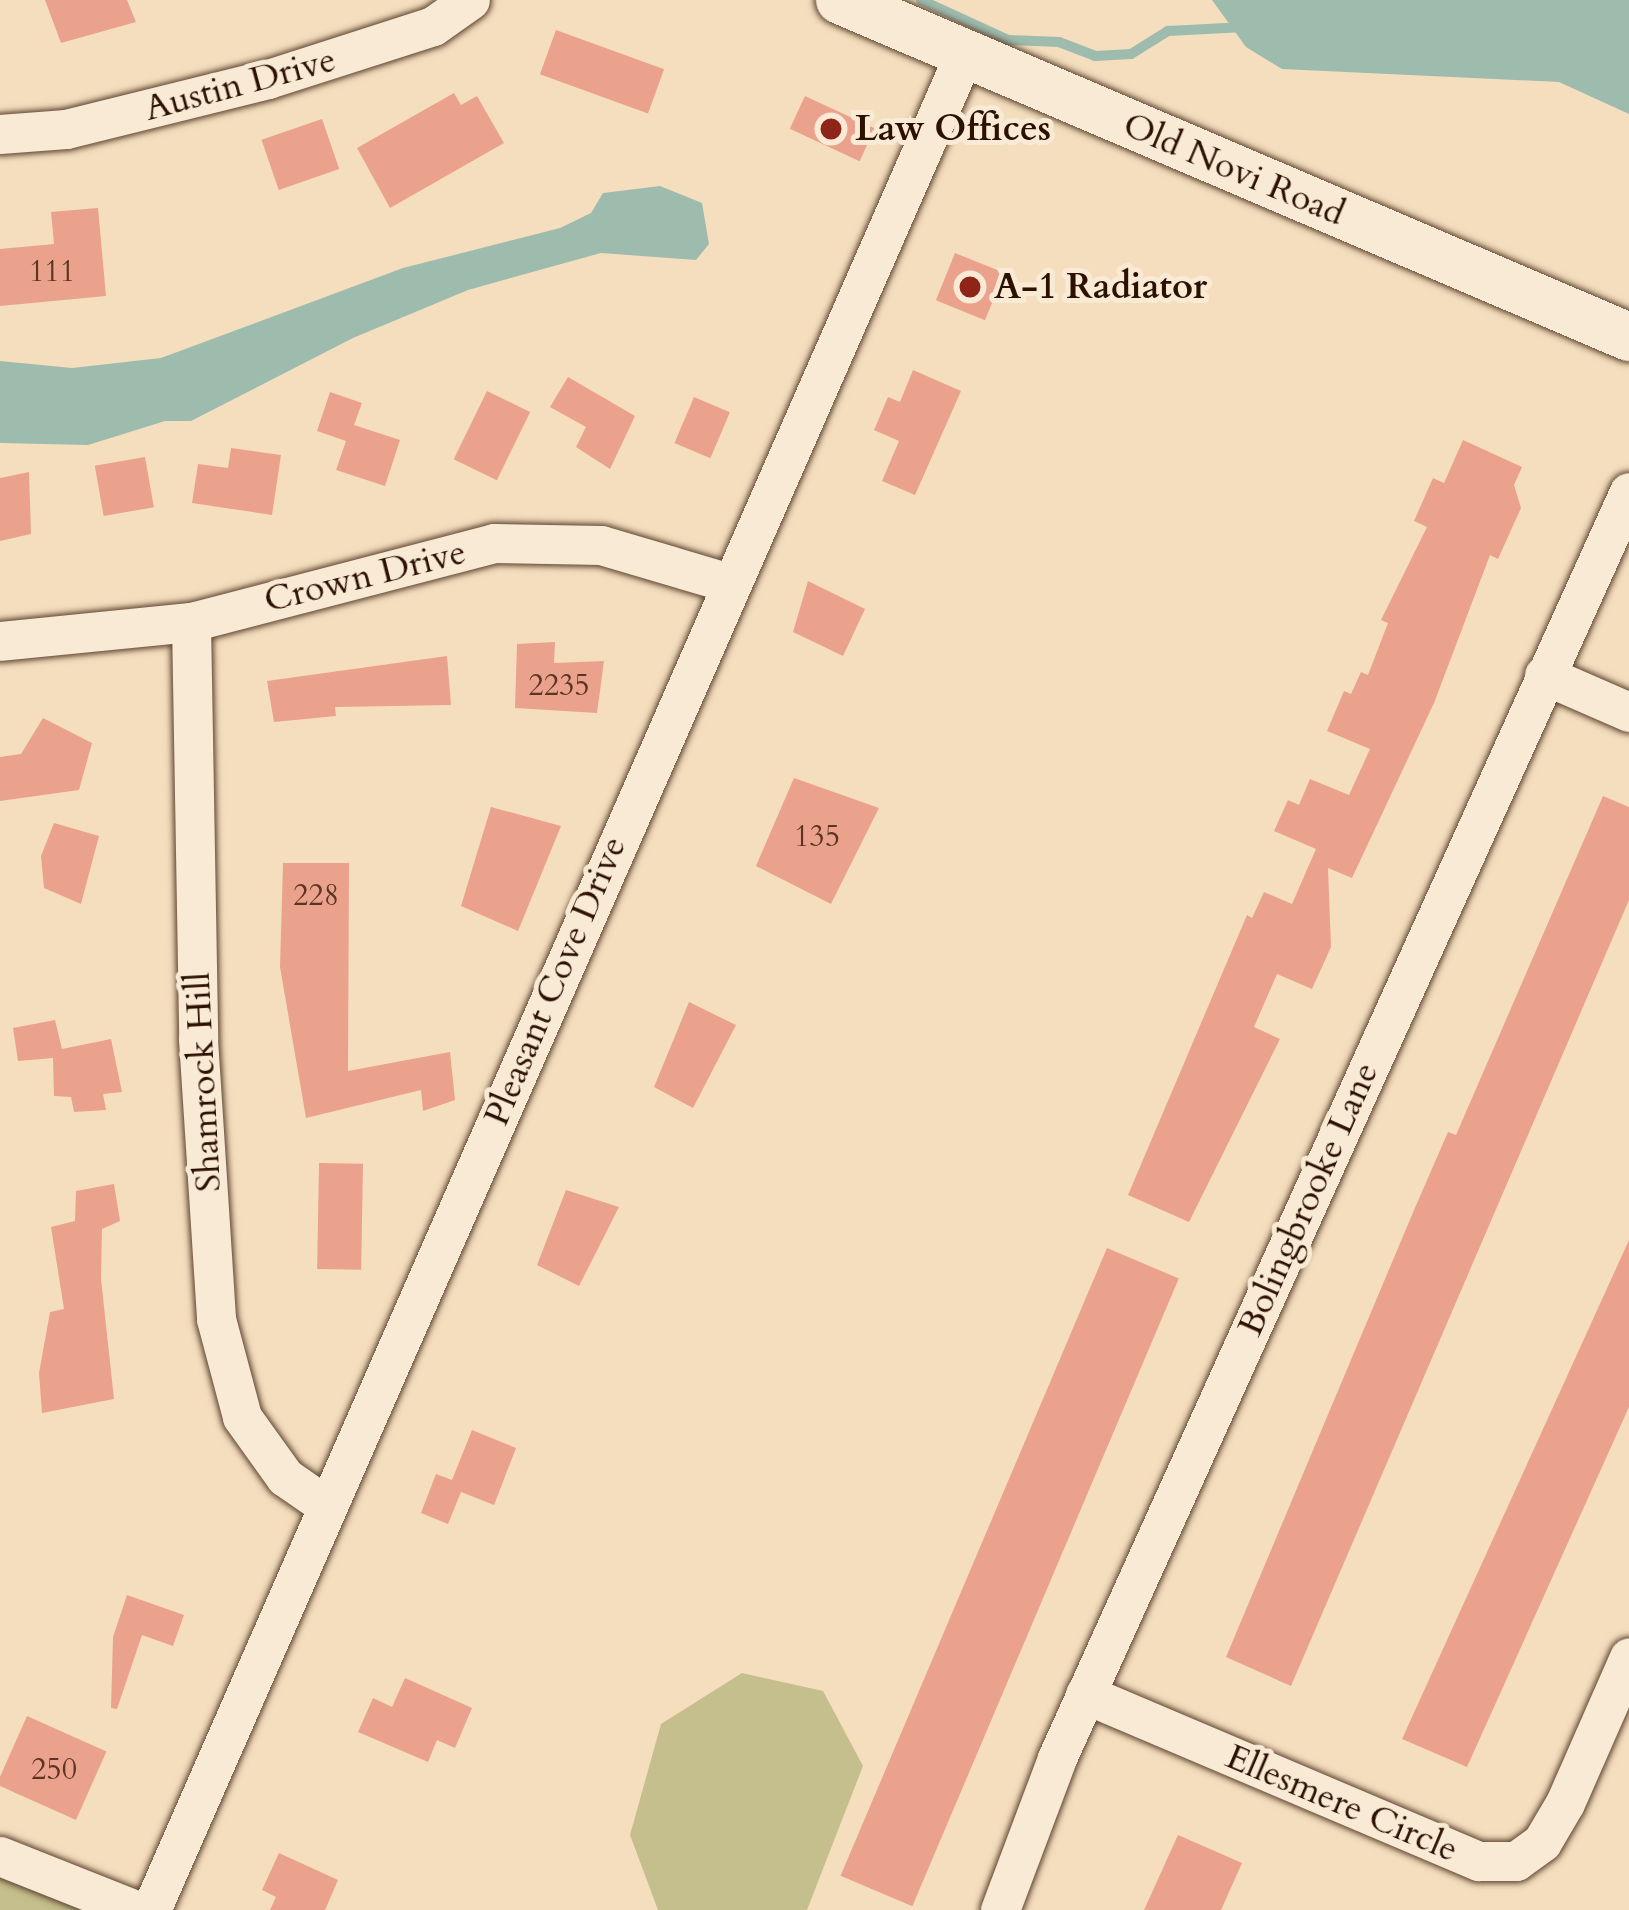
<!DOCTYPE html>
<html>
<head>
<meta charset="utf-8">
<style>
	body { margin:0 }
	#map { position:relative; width:1629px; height:1910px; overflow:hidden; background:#f5debe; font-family:Cardo,serif }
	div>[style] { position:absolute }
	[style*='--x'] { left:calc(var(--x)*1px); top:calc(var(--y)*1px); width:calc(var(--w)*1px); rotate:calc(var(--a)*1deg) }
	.green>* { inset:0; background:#c4bf8c }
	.water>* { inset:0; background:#9dbcae }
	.stream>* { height:10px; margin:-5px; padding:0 5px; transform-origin:5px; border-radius:5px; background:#9dbcae }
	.building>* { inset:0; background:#eaa28c; transform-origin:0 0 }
	.roads { filter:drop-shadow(0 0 3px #5e4430) drop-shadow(0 0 3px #5e4430) }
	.minor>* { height:39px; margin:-19.5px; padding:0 19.5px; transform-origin:19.5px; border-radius:19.5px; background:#f8ead5 }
	.tertiary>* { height:48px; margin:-24px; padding:0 24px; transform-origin:24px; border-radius:24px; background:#f8ead5 }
	.dots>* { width:33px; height:33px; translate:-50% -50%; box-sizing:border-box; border:6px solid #f8ead5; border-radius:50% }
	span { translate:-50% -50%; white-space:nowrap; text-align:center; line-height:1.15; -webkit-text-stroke:10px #f8ead5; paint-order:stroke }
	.number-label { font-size:30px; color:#5c3423 }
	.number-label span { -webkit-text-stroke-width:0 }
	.street-label { font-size:36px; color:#2c1000 }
	.poi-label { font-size:36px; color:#2c1000; font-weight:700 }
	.left { translate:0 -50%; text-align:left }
</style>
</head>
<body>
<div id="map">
	<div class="green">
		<div style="clip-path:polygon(742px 1673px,823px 1691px,863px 1766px,807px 1910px,658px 1910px,630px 1835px,661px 1724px)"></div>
		<div style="clip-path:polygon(0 1845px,82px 1910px,0 1910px)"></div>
	</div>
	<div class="water">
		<div style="clip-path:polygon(1212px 0,1629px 0,1629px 114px,1559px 82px,1282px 69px,1246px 47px)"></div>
		<div style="clip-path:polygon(660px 186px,702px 203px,709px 244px,696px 260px,601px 253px,468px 290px,353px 338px,191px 421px,165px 421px,88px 445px,0 443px,0 361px,72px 368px,161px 358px,403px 268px,560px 228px,591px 213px,603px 193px)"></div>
	</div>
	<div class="stream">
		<div style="--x:921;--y:0;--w:96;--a:24.7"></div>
		<div style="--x:1008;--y:40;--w:51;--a:2.2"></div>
		<div style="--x:1059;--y:42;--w:39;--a:21"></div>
		<div style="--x:1095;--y:56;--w:36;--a:-3"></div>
		<div style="--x:1131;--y:54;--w:44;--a:-31.9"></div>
		<div style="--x:1168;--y:31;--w:77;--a:-3"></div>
	</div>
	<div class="building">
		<div style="clip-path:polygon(45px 0,127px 0,136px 22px,61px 43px)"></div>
		<div style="left:556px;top:30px;width:115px;height:47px;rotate:20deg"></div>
		<div style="clip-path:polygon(454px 93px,461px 105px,477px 96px,504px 143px,390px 208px,357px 148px)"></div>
		<div style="left:805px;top:96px;width:77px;height:36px;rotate:25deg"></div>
		<div style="left:322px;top:119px;width:53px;height:64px;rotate:71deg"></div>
		<div style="clip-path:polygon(98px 208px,106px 296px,0 306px,0 249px,54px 244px,51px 212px)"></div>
		<div style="left:955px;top:253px;width:53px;height:51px;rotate:22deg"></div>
		<div style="clip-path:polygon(913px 370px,961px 391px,915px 495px,882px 481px,899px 441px,874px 430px,888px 397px,900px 402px)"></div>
		<div style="clip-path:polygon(568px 377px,635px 416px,610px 469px,576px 447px,586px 427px,550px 407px)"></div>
		<div style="left:487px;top:391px;width:48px;height:76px;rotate:26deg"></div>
		<div style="clip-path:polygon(330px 392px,362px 403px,354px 425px,400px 440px,385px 486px,336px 470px,346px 441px,317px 431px)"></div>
		<div style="left:694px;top:397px;width:39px;height:50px;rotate:23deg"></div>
		<div style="clip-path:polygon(1463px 440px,1522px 467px,1514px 485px,1521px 508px,1498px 559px,1490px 555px,1434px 703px,1352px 878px,1328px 868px,1331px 947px,1312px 989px,1277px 974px,1254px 1027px,1280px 1039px,1189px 1222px,1128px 1195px,1247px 915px,1252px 918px,1264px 892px,1292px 904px,1316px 849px,1274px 831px,1288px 800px,1299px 805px,1310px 779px,1349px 795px,1370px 749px,1327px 731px,1344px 691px,1351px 694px,1361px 672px,1368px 675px,1388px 623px,1381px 620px,1427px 527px,1414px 521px,1433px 478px,1444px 483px)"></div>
		<div style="clip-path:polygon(231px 448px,281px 455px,272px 515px,192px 503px,198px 464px,228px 468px)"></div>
		<div style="left:145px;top:457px;width:51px;height:51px;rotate:80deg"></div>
		<div style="clip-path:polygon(29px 472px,31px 534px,0 541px,0 478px)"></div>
		<div style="clip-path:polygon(808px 581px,865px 609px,843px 656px,793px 632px)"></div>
		<div style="clip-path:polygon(555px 642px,554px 663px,604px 661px,597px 713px,515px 708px,517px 644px)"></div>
		<div style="clip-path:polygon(447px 656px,451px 705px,335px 707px,336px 716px,274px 722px,267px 681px)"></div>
		<div style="clip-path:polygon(43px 718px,92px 743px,79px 790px,0 801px,0 757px,21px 754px)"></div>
		<div style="clip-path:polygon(794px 778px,879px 808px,831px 904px,756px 866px)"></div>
		<div style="clip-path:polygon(1603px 796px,1629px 807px,1629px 900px,1291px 1686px,1226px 1657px,1414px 1210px,1448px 1132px,1456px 1135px)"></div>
		<div style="clip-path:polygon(491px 807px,561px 826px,518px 931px,461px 906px)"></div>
		<div style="clip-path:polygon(54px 823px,99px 836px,81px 904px,44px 888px,41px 856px)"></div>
		<div style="clip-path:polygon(283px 863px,349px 863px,348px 1071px,450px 1052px,455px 1100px,423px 1111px,421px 1090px,306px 1118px,280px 967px)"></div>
		<div style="clip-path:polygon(689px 1002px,736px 1025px,693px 1108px,654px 1087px)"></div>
		<div style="clip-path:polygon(55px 1020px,62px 1049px,111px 1039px,122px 1092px,103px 1094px,106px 1110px,74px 1112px,71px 1097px,54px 1096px,53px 1058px,18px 1061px,13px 1028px)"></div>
		<div style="left:319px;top:1163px;width:44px;height:106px;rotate:1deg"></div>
		<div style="clip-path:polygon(114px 1184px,120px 1221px,102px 1229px,101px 1279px,114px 1399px,42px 1413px,39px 1373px,50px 1312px,64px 1309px,51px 1227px,75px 1221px,76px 1191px)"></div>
		<div style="clip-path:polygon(566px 1190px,619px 1207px,579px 1286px,537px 1265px)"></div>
		<div style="clip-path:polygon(1629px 1240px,1629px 1407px,1467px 1767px,1402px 1739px)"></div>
		<div style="left:1107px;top:1248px;width:78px;height:682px;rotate:23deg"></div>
		<div style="clip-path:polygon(472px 1430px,516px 1448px,494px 1505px,461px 1492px,448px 1524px,421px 1513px,436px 1474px,452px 1480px)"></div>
		<div style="clip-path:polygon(127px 1595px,184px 1615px,173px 1646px,142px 1635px,117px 1709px,111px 1708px,113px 1637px)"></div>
		<div style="clip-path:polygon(405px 1678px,472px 1708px,455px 1748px,437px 1740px,428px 1762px,358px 1732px,373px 1698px,392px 1707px)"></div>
		<div style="left:27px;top:1716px;width:87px;height:75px;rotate:24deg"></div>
		<div style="clip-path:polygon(1178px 1835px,1242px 1863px,1221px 1910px,1144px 1910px)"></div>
		<div style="clip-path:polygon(279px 1853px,338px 1880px,325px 1910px,270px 1910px,276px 1897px,262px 1890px)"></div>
	</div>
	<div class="roads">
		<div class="minor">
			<div style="--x:0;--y:134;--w:66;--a:-4.3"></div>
			<div style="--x:66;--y:129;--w:208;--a:-13.9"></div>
			<div style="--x:268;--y:79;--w:173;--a:-17.8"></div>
			<div style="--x:433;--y:26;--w:45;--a:-35.1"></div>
			<div style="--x:191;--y:622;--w:417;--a:89"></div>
			<div style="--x:198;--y:1039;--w:281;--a:86.3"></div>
			<div style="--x:216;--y:1319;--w:101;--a:75.1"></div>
			<div style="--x:242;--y:1417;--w:74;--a:54.4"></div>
			<div style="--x:285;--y:1477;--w:47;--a:34.7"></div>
			<div style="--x:0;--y:641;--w:192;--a:-5.7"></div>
			<div style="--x:191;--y:622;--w:313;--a:-14.6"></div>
			<div style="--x:494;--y:543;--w:107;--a:1.1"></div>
			<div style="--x:601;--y:545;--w:130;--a:16.5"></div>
			<div style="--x:1544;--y:675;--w:93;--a:23.5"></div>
			<div style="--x:1085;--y:1694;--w:428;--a:23"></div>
			<div style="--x:1479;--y:1861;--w:37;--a:0"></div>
			<div style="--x:1516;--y:1861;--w:32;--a:-36"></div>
			<div style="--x:1542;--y:1842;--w:45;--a:-59.5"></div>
			<div style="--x:1565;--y:1803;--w:159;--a:-66.3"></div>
			<div style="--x:0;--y:1856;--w:146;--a:21.7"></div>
			<div style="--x:151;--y:1910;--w:2026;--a:-66.34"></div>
			<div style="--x:1000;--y:1910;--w:162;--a:-69.4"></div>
			<div style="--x:1057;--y:1758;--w:1389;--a:-65.69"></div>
		</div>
		<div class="tertiary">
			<div style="--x:840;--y:0;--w:858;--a:23.13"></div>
		</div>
	</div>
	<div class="dots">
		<div style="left:831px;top:129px;background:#8f2418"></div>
		<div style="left:970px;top:287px;background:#8f2418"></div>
	</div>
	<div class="number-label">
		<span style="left:52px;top:272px">111</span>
		<span style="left:559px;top:686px">2235</span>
		<span style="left:817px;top:837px">135</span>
		<span style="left:316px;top:896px">228</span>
		<span style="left:54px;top:1770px">250</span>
	</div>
	<div class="street-label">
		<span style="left:240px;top:84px;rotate:-15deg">Austin Drive</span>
		<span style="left:1234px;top:169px;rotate:23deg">Old Novi Road</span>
		<span style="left:365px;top:576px;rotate:-14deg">Crown Drive</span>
		<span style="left:555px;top:981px;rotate:-67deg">Pleasant Cove Drive</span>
		<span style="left:203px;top:1082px;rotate:-93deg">Shamrock Hill</span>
		<span style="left:1308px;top:1199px;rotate:-66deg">Bolingbrooke Lane</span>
		<span style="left:1342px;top:1803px;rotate:23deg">Ellesmere Circle</span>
	</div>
	<div class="poi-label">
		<span class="left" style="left:855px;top:129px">Law Offices</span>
		<span class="left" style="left:994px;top:287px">A-1 Radiator</span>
	</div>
</div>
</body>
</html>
